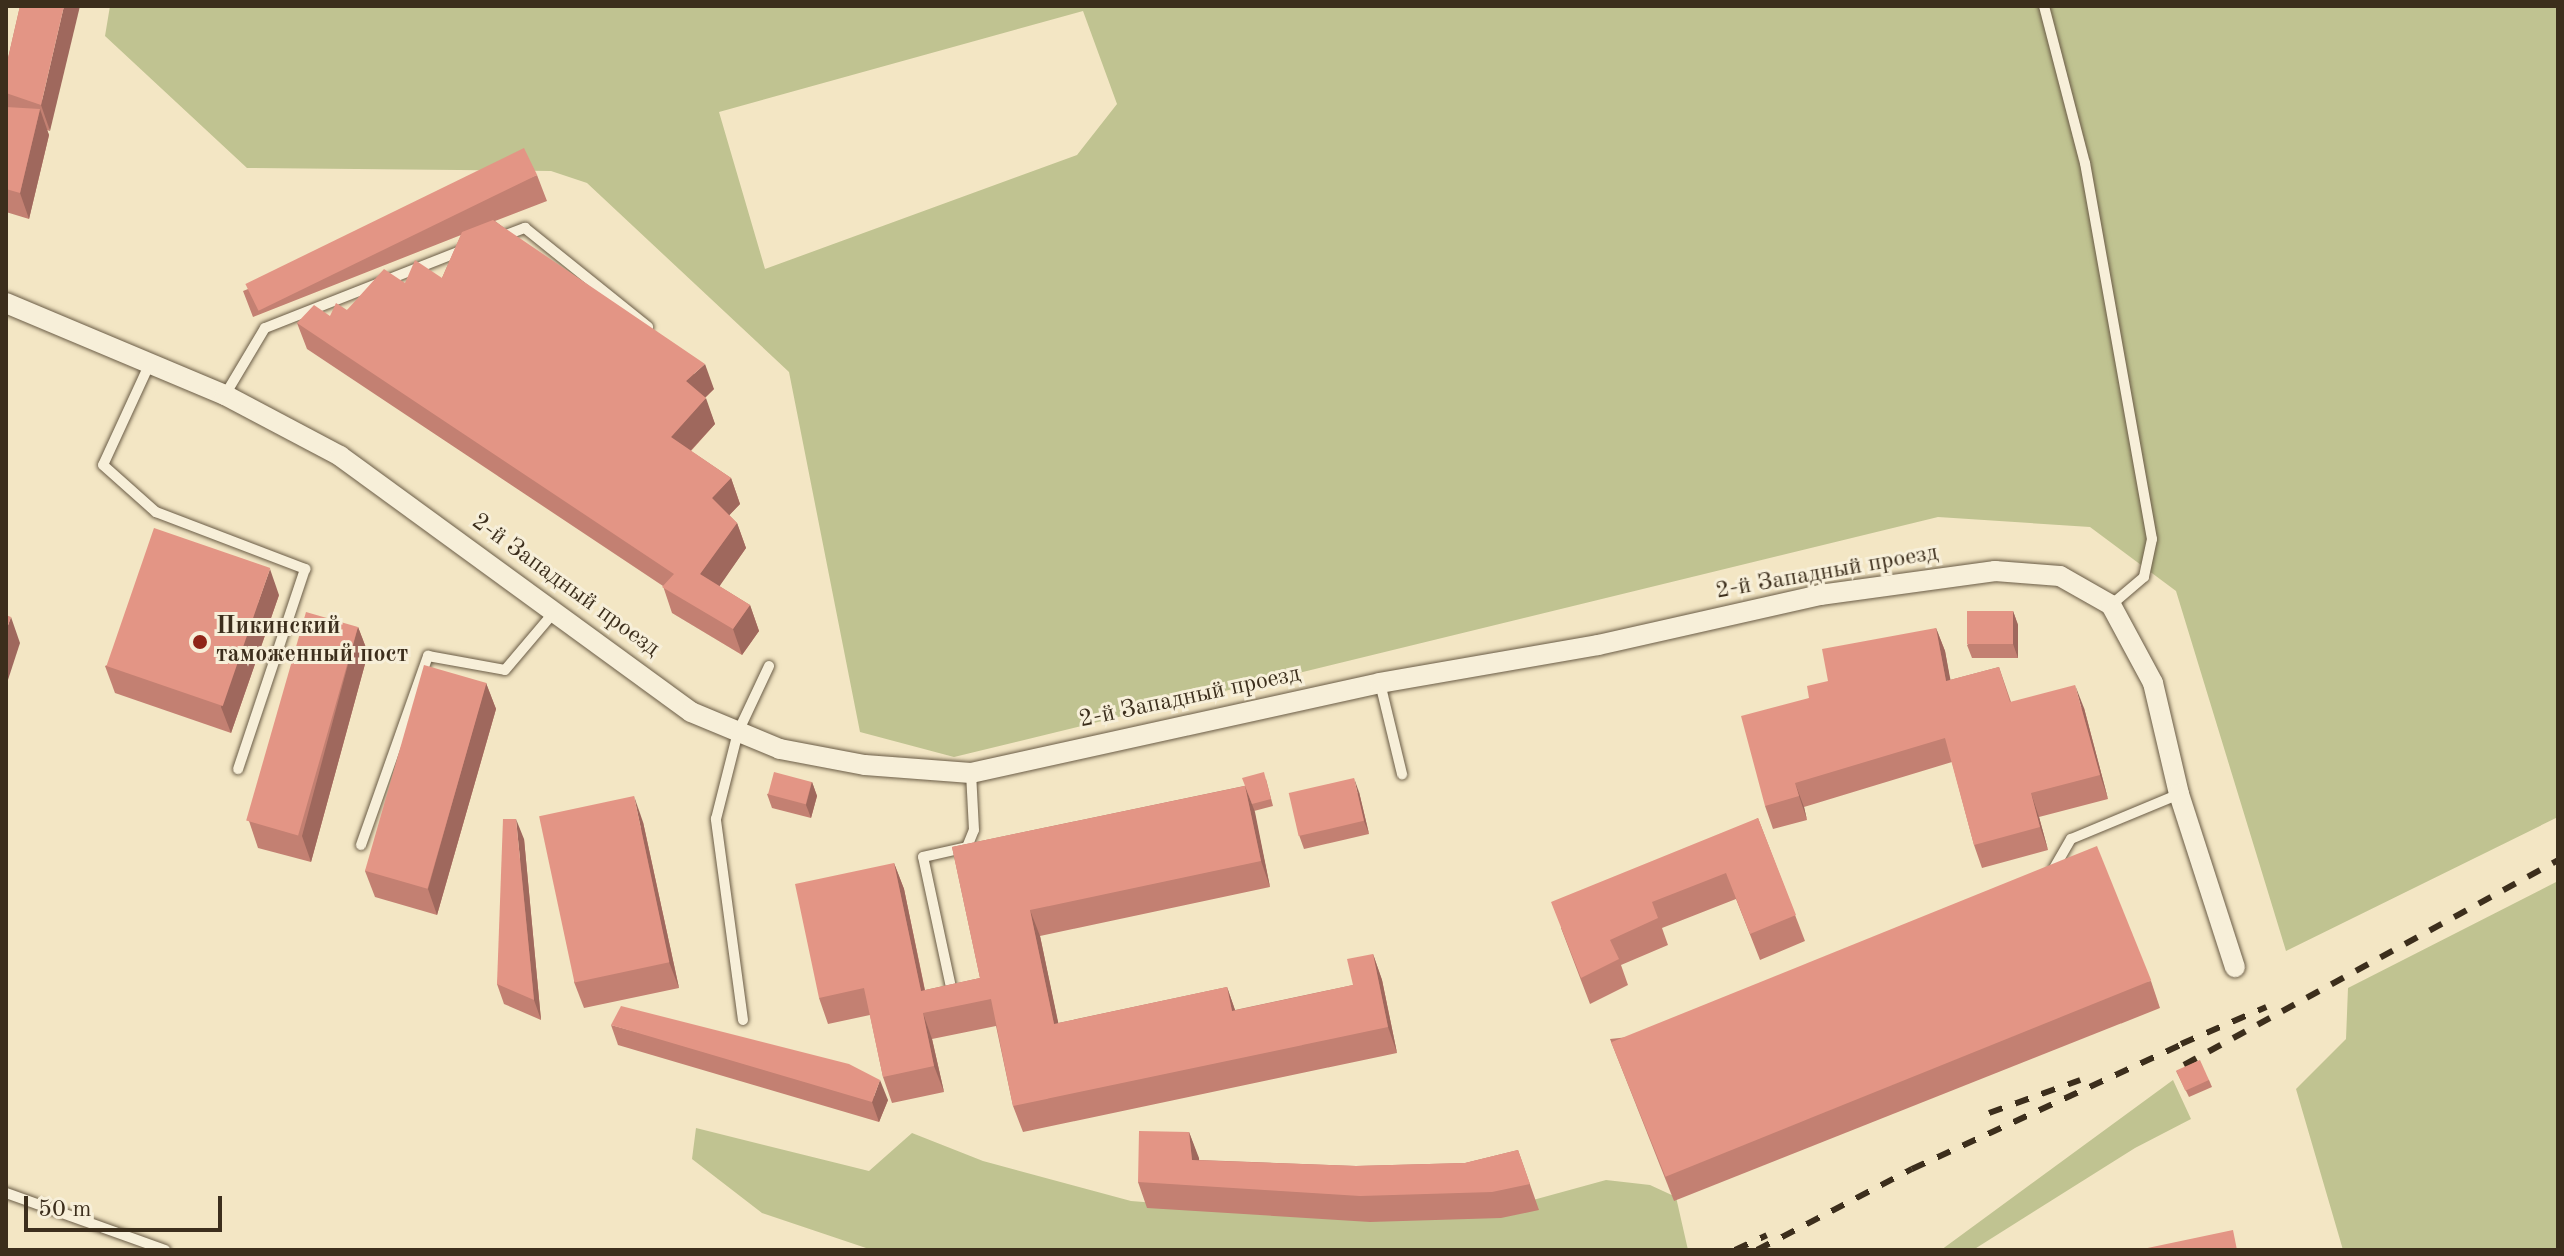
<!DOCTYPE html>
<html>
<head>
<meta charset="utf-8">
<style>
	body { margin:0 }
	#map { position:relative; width:2564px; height:1256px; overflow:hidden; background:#f3e6c4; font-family:"Old Standard TT",serif }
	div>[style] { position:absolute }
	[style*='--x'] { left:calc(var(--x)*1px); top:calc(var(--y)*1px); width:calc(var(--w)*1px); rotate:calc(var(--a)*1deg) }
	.green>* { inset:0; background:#c0c391 }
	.roads { filter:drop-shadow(0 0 2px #6a5c46) drop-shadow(0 0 2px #6a5c46) }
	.lane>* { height:10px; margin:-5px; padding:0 5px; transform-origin:5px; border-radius:5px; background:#f7efd9 }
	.street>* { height:20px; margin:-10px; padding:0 10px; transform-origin:10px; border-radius:10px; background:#f7efd9 }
	.rail>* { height:6px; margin-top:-3px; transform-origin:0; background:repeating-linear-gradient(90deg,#3c2e1c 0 14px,transparent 0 28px) }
	.wall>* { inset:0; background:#c38072 }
	.shaded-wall>* { inset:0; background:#9f685d }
	.building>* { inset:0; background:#e39585; transform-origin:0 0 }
	.dots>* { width:22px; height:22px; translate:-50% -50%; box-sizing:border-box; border:4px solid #f7efd9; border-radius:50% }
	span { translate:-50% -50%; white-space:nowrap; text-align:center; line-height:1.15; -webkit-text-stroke:6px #f7efd9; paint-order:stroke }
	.street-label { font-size:24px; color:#3c2e1c }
	.poi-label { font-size:24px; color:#3c2e1c; font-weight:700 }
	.left { translate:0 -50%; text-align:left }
	.frame { position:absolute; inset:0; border:8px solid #3c2e1c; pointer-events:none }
	.scale { position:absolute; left:24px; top:1196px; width:198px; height:36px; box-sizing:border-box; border:4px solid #3c2e1c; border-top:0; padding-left:10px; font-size:24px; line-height:28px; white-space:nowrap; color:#3c2e1c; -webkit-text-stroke:6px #f7efd9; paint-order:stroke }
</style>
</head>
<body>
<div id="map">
	<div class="green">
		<div style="clip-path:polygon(evenodd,110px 6px,2558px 6px,2558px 817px,2286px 951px,2176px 591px,2090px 527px,1938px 517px,954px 757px,860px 732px,789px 372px,587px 183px,551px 171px,247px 168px,105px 36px,110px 6px,1083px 11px,1117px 104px,1077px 155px,765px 269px,719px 112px,1083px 11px)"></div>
		<div style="clip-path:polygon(2558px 881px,2558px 1250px,2343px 1250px,2296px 1089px,2346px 1039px,2348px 988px)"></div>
		<div style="clip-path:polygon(2173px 1080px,2191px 1119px,2135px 1148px,1973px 1250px,1941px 1250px)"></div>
		<div style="clip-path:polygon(696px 1128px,869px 1171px,912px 1133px,983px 1161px,1131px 1201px,1218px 1208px,1508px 1207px,1606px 1180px,1650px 1185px,1676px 1197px,1688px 1250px,872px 1250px,762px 1213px,692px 1159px)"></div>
	</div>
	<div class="roads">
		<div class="lane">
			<div style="--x:2044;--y:6;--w:162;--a:75.4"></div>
			<div style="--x:2085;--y:163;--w:382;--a:79.9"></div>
			<div style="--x:2152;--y:539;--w:39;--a:102"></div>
			<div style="--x:2144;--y:577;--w:43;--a:139.7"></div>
			<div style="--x:501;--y:237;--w:26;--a:-21"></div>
			<div style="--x:525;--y:228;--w:158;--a:38.8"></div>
			<div style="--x:150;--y:363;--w:112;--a:114.7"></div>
			<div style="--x:103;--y:465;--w:71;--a:41.6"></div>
			<div style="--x:156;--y:512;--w:160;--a:20.9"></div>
			<div style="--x:305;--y:569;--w:211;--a:108.5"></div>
			<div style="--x:225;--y:395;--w:78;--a:-59.2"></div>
			<div style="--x:265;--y:328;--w:213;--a:-21.5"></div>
			<div style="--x:1380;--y:683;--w:94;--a:76.4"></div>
			<div style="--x:361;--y:845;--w:201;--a:-70.5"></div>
			<div style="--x:428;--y:656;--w:78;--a:10.3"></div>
			<div style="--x:505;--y:670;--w:77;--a:-49.7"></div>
			<div style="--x:2053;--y:870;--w:36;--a:-60"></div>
			<div style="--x:2071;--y:839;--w:117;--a:-22.6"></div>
			<div style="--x:952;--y:992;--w:138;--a:-102.1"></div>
			<div style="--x:923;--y:857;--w:45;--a:-12.8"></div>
			<div style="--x:967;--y:847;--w:18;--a:-68"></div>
			<div style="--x:974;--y:830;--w:57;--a:-93"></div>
			<div style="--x:743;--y:1020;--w:203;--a:-97.7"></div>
			<div style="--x:716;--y:819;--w:90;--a:-75.8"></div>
			<div style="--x:738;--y:732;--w:73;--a:-64.8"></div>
			<div style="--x:6;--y:1193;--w:169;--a:19.7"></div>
		</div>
		<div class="street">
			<div style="--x:6;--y:303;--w:238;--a:22.8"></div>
			<div style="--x:225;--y:395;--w:130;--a:27.9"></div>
			<div style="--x:340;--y:456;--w:434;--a:36.1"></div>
			<div style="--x:691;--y:712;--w:96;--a:22.6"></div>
			<div style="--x:780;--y:749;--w:86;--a:10.7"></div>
			<div style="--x:865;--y:765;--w:106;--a:4.3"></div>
			<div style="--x:971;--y:773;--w:419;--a:-12.4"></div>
			<div style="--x:1380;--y:683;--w:221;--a:-9.9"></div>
			<div style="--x:1598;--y:645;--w:228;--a:-12.7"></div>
			<div style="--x:1820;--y:595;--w:177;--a:-7.8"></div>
			<div style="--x:1995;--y:571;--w:65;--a:4.4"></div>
			<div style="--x:2060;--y:576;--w:59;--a:29.6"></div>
			<div style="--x:2111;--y:605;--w:89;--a:61.7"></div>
			<div style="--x:2153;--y:683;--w:114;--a:76.8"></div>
			<div style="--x:2179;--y:794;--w:182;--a:72.1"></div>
		</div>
	</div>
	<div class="rail">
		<div style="--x:2181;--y:1044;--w:93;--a:-23.5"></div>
		<div style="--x:2184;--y:1065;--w:426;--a:-28.7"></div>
		<div style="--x:1989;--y:1113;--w:97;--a:-19.9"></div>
		<div style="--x:1735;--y:1250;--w:35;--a:-25"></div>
		<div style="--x:1757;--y:1250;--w:175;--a:-27.6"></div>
		<div style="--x:1912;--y:1169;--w:307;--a:-24.8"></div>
	</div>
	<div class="wall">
		<div style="clip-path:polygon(20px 6px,50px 131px,47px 130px,49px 135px,29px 219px,6px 212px,6px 67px)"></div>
		<div style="clip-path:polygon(537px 175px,547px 201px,495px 221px,714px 389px,705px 398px,715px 424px,691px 451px,731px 478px,740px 504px,729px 515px,737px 523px,746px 548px,719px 586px,750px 605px,759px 631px,742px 655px,672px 613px,663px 586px,307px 349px,297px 323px,330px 316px,347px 310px,405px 283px,442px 278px,461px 235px,253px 317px,243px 291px)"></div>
		<div style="clip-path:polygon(279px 595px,231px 733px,115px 693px,105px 666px)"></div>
		<div style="clip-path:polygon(2013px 611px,2018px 625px,2018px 658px,1972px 658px,1967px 645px)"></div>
		<div style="clip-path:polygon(358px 627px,368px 653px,311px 862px,258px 848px,249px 821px)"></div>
		<div style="clip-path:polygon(1936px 628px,1945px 651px,1950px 680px,1999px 667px,2011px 702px,2084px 708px,2108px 799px,2039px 817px,2048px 850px,1982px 868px,1974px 845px,1952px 762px,1804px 807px,1807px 820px,1773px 829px,1765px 806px,1809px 698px)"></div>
		<div style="clip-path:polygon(486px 683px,496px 709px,437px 915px,375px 897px,365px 871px)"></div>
		<div style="clip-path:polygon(1266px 779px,1273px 806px,1254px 811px,1270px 887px,1040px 936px,1058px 1023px,1227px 987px,1235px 1010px,1353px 985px,1373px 954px,1382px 980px,1397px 1053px,1023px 1132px,1013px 1106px,996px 1026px,932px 1039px,944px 1092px,892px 1103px,883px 1077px,870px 1015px,828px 1024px,819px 998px,894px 863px,904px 889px,925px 990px,980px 978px,952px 847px,1244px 786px)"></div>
		<div style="clip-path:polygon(812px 782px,817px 796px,811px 818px,772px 808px,767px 794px)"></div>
		<div style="clip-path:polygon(1359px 792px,1369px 834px,1304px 849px,1299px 835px)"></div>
		<div style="clip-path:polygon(1758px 818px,1805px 941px,1760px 960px,1736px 899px,1662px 928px,1668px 945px,1621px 965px,1628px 985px,1590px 1004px,1561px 928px)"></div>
		<div style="clip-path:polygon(643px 822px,679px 988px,584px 1008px,574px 982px)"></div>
		<div style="clip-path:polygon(524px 839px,541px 1020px,504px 1004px,497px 984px)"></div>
		<div style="clip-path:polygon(2151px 981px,2160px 1008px,1674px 1201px,1610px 1039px)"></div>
		<div style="clip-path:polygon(611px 1025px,888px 1100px,879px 1122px,618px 1045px)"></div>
		<div style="clip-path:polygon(2176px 1071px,2209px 1080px,2212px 1087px,2189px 1097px)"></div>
		<div style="clip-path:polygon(1189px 1132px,1199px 1160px,1356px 1166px,1465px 1163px,1518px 1150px,1539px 1210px,1501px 1218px,1370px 1222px,1147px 1208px,1138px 1182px)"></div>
	</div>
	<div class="shaded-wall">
		<div style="clip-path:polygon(64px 6px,80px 6px,50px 131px,41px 105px)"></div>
		<div style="clip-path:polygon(40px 109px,49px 135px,29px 219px,20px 193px)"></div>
		<div style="clip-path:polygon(705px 364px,714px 389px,695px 407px,686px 381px)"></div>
		<div style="clip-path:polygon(706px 398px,715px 424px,680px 462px,671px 437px)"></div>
		<div style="clip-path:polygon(731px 478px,740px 504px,721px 524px,712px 498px)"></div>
		<div style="clip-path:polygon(737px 523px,746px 548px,710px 600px,700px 574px)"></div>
		<div style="clip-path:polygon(270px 569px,279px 595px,231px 733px,221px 707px)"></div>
		<div style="clip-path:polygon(750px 605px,759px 631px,742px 655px,733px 629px)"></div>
		<div style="clip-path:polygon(2013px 611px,2018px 625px,2018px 658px,2013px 644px)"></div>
		<div style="clip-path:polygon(11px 617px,20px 643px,6px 686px,6px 631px)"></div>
		<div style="clip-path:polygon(358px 627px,368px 653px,311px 862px,302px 836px)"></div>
		<div style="clip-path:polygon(1936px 628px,1945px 651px,1955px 704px,1946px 681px)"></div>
		<div style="clip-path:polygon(486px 683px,496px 709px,437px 915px,428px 889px)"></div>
		<div style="clip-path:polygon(2075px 685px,2084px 708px,2108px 799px,2100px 775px)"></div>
		<div style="clip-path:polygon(1354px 778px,1359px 792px,1369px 834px,1364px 821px)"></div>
		<div style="clip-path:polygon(812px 782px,817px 796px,811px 818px,806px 805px)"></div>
		<div style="clip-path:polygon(1795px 783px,1804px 807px,1807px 820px,1799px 796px)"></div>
		<div style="clip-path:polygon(1245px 786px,1255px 812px,1270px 887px,1261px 861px)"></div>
		<div style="clip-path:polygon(2031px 793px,2039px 817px,2048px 850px,2040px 827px)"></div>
		<div style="clip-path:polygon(634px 796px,643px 822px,679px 988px,669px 962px)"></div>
		<div style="clip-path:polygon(516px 819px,524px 839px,541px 1020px,534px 1000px)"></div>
		<div style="clip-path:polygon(894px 863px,904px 889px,929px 1011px,921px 991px)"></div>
		<div style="clip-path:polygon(1030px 910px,1040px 936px,1064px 1050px,1054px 1024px)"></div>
		<div style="clip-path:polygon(1373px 954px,1382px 980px,1397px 1053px,1388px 1027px)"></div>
		<div style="clip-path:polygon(1227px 987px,1236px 1013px,1232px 1011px)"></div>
		<div style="clip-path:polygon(923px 1013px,932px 1039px,944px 1092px,934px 1066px)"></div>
		<div style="clip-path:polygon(880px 1080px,888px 1100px,879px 1122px,872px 1102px)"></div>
		<div style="clip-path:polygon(1189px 1132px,1199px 1158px,1201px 1186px,1192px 1160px)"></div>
	</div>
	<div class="building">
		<div style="clip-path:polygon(20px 6px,64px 6px,41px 105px,6px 93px,6px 67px)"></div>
		<div style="clip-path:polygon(6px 107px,40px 109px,20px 193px,6px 189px)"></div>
		<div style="left:524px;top:148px;width:30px;height:310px;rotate:64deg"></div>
		<div style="clip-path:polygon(493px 220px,705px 364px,686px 381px,706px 398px,671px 437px,731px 478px,712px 498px,737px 523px,700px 574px,750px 605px,733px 629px,662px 587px,674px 574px,297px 323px,314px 305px,330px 316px,336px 303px,347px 310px,384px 269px,405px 283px,415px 260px,442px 278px,462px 232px)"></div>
		<div style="left:154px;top:528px;width:123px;height:146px;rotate:19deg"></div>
		<div style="left:2013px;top:611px;width:33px;height:46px;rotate:90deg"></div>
		<div style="left:306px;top:612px;width:54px;height:217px;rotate:16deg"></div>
		<div style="clip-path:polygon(6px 615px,11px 617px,6px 631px)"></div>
		<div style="clip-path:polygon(1936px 628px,1946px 681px,1999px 667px,2010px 702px,2075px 685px,2100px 775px,2031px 793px,2040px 827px,1974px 845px,1945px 738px,1795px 783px,1799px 796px,1765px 806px,1741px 716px,1809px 698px,1807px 686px,1828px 681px,1822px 649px)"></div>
		<div style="left:424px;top:665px;width:65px;height:214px;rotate:16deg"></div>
		<div style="left:774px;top:772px;width:39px;height:23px;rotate:15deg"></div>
		<div style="clip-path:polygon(1264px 772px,1271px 799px,1252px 804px,1242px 778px)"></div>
		<div style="left:1354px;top:778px;width:44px;height:67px;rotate:77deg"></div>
		<div style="clip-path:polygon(1245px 786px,1261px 861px,1030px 910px,1054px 1024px,1227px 987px,1232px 1011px,1353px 985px,1347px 959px,1373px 954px,1388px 1027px,1013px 1106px,991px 999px,923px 1013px,934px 1066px,883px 1077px,864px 988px,819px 998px,795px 884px,894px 863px,921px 991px,980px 978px,952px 847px)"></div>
		<div style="left:634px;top:796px;width:170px;height:97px;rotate:78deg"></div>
		<div style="clip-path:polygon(1758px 818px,1796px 915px,1750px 934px,1726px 873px,1652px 902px,1658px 918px,1610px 940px,1619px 959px,1581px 978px,1551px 902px)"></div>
		<div style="clip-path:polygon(503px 819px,516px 819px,534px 1000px,497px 984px)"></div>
		<div style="left:2097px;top:846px;width:145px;height:524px;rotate:68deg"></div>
		<div style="clip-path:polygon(621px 1006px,849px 1064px,880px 1080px,872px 1102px,611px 1025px)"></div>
		<div style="left:2200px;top:1060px;width:22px;height:26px;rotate:66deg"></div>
		<div style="clip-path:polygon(1139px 1131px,1189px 1132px,1192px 1160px,1356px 1166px,1465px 1163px,1518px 1150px,1530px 1184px,1492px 1192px,1360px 1196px,1138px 1182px)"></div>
		<div style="clip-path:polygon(2233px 1230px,2237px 1250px,2138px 1250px)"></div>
	</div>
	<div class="dots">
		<div style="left:200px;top:642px;background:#8f2418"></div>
	</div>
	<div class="street-label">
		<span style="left:1827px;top:573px;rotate:-10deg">2-й Западный проезд</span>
		<span style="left:565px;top:586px;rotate:36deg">2-й Западный проезд</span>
		<span style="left:1190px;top:698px;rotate:-12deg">2-й Западный проезд</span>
	</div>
	<div class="poi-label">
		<span class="left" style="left:216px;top:642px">Пикинский<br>таможенный пост</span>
	</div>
	<div class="frame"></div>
	<div class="scale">50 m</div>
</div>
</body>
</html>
